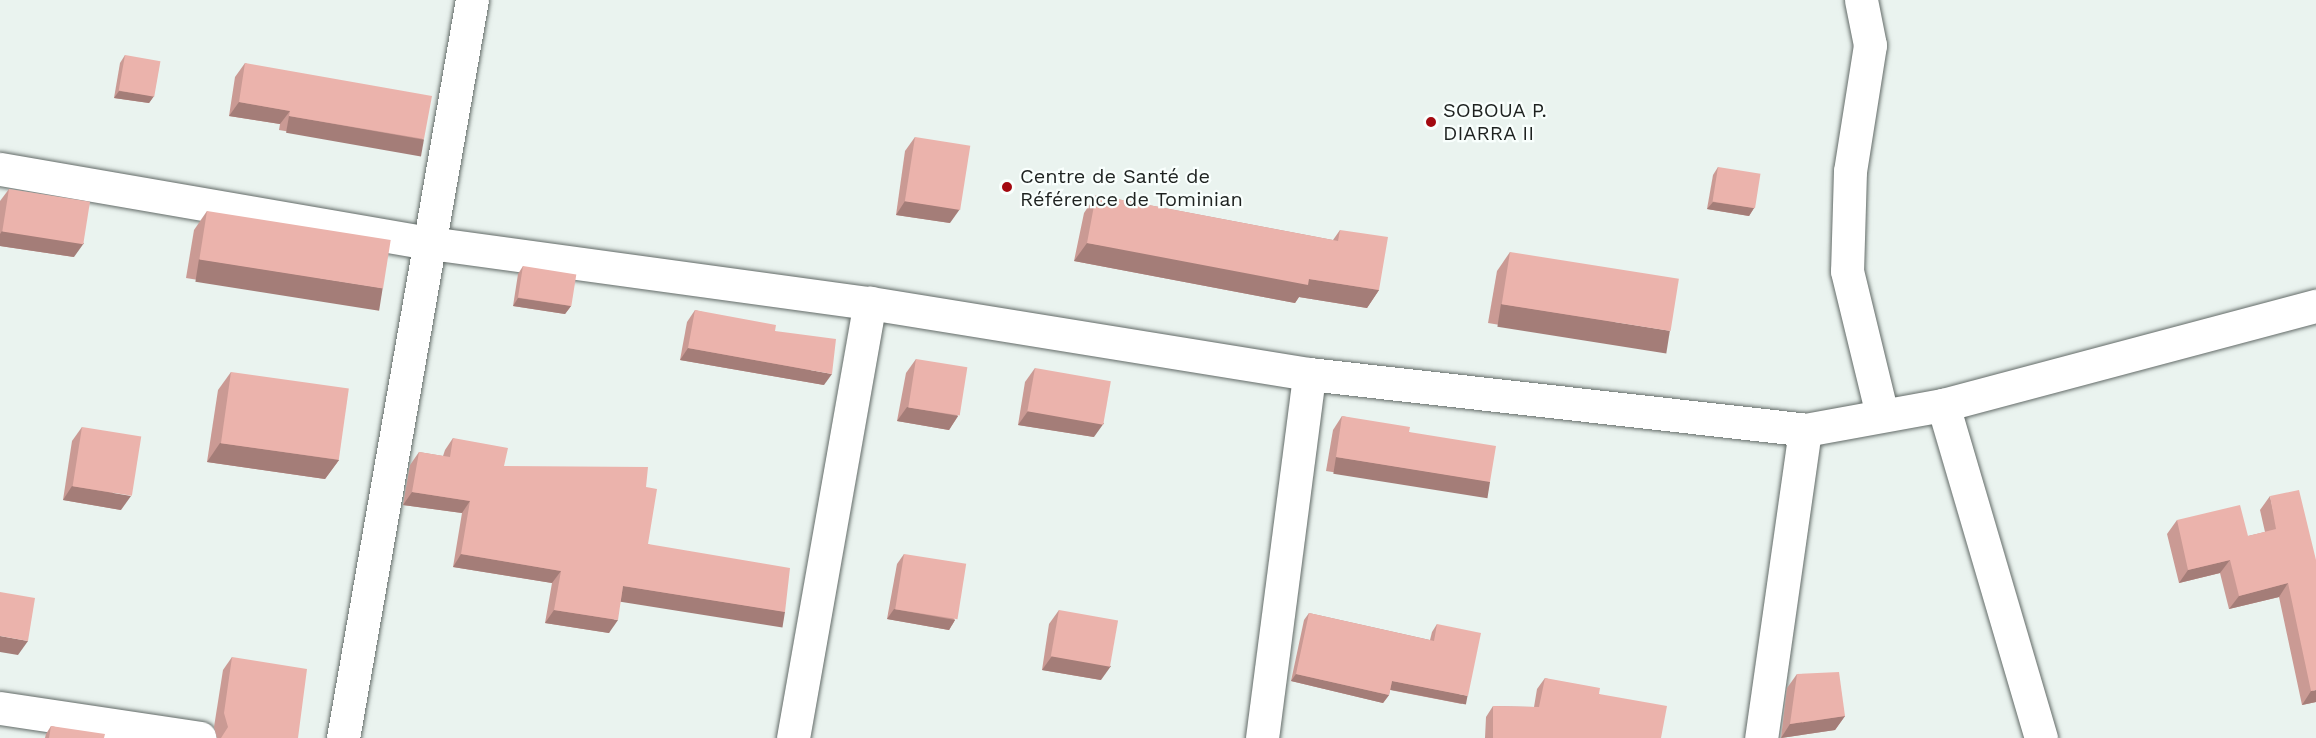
<!DOCTYPE html>
<html>
<head>
<meta charset="utf-8">
<style>
	body { margin:0 }
	#map { position:relative; width:2316px; height:738px; overflow:hidden; background:#eaf3ef; font-family:"Work Sans",sans-serif }
	div>[style] { position:absolute }
	[style*='--x'] { left:calc(var(--x)*1px); top:calc(var(--y)*1px); width:calc(var(--w)*1px); rotate:calc(var(--a)*1deg) }
	.roads { filter:drop-shadow(0 0 2px #636b68) drop-shadow(0 0 2px #636b68) }
	.minor>* { height:33px; margin:-16.5px; padding:0 16.5px; transform-origin:16.5px; border-radius:16.5px; background:#fff }
	.wall>* { inset:0; background:#ca9a94 }
	.shaded-wall>* { inset:0; background:#a47d78; transform-origin:0 0 }
	.building>* { inset:0; background:#ebb3ac; transform-origin:0 0 }
	.dots>* { width:16px; height:16px; translate:-50% -50%; box-sizing:border-box; border:3px solid #f9fffd; border-radius:50% }
	span { translate:-50% -50%; white-space:nowrap; text-align:center; line-height:1.15; -webkit-text-stroke:4.5px #f9fffd; paint-order:stroke }
	.poi-label { font-size:20px; color:#1e2220 }
	.left { translate:0 -50%; text-align:left }
</style>
</head>
<body>
<div id="map">
	<div class="roads">
		<div class="minor">
			<div style="--x:1861;--y:0;--w:46;--a:78.7"></div>
			<div style="--x:1870;--y:45;--w:128;--a:99"></div>
			<div style="--x:1850;--y:171;--w:100;--a:91.7"></div>
			<div style="--x:1847;--y:271;--w:148;--a:76.3"></div>
			<div style="--x:0;--y:169;--w:436;--a:9.8"></div>
			<div style="--x:430;--y:243;--w:444;--a:7.8"></div>
			<div style="--x:870;--y:303;--w:445;--a:9.2"></div>
			<div style="--x:1309;--y:374;--w:499;--a:6.4"></div>
			<div style="--x:1805;--y:430;--w:311;--a:98.1"></div>
			<div style="--x:1943;--y:405;--w:347;--a:73.6"></div>
			<div style="--x:1805;--y:430;--w:140;--a:-10.3"></div>
			<div style="--x:1943;--y:405;--w:386;--a:-14.9"></div>
			<div style="--x:0;--y:708;--w:202;--a:8.5"></div>
			<div style="--x:343;--y:738;--w:749;--a:-80.09"></div>
			<div style="--x:793;--y:738;--w:442;--a:-80"></div>
			<div style="--x:1262;--y:738;--w:367;--a:-82.6"></div>
		</div>
	</div>
	<div class="wall">
		<div style="clip-path:polygon(125px 55px,154px 96px,149px 103px,114px 98px,120px 63px)"></div>
		<div style="clip-path:polygon(245px 63px,424px 139px,415px 153px,279px 130px,280px 124px,229px 116px,235px 77px)"></div>
		<div style="clip-path:polygon(915px 137px,950px 223px,896px 215px,905px 151px)"></div>
		<div style="clip-path:polygon(1718px 167px,1754px 208px,1749px 216px,1707px 209px,1713px 175px)"></div>
		<div style="clip-path:polygon(9px 189px,74px 257px,0 246px,0 201px)"></div>
		<div style="clip-path:polygon(1096px 195px,1333px 240px,1340px 230px,1379px 290px,1367px 308px,1299px 297px,1295px 303px,1074px 261px,1084px 213px)"></div>
		<div style="clip-path:polygon(207px 211px,370px 308px,186px 278px,194px 230px)"></div>
		<div style="clip-path:polygon(1510px 252px,1657px 351px,1488px 323px,1497px 271px)"></div>
		<div style="clip-path:polygon(523px 266px,571px 306px,565px 314px,513px 306px,518px 274px)"></div>
		<div style="clip-path:polygon(695px 310px,775px 331px,824px 385px,680px 360px,687px 322px)"></div>
		<div style="clip-path:polygon(916px 359px,958px 416px,949px 430px,897px 421px,906px 373px)"></div>
		<div style="clip-path:polygon(1035px 368px,1094px 437px,1018px 425px,1025px 382px)"></div>
		<div style="clip-path:polygon(231px 372px,339px 460px,325px 479px,207px 462px,218px 390px)"></div>
		<div style="clip-path:polygon(1342px 416px,1409px 432px,1490px 482px,1481px 496px,1326px 471px,1333px 430px)"></div>
		<div style="clip-path:polygon(82px 427px,121px 510px,63px 500px,72px 441px)"></div>
		<div style="clip-path:polygon(453px 438px,504px 466px,646px 487px,648px 544px,785px 612px,776px 625px,621px 600px,609px 633px,545px 623px,552px 583px,453px 567px,462px 513px,403px 505px,410px 465px,419px 452px,443px 456px,445px 450px)"></div>
		<div style="clip-path:polygon(2270px 496px,2316px 702px,2302px 705px,2279px 597px,2229px 609px,2220px 573px,2179px 583px,2167px 534px,2177px 520px,2248px 536px,2265px 532px,2260px 510px)"></div>
		<div style="clip-path:polygon(904px 554px,955px 620px,949px 630px,887px 619px,897px 564px)"></div>
		<div style="clip-path:polygon(1059px 610px,1101px 680px,1042px 670px,1049px 624px)"></div>
		<div style="clip-path:polygon(1309px 613px,1430px 640px,1432px 632px,1437px 624px,1462px 704px,1390px 690px,1389px 695px,1383px 703px,1291px 681px,1304px 620px)"></div>
		<div style="clip-path:polygon(232px 657px,298px 738px,217px 738px,214px 727px,223px 670px)"></div>
		<div style="clip-path:polygon(1797px 674px,1845px 716px,1835px 730px,1781px 738px,1787px 688px)"></div>
		<div style="clip-path:polygon(1545px 678px,1599px 694px,1661px 738px,1485px 738px,1486px 717px,1493px 706px,1534px 707px,1537px 689px)"></div>
		<div style="clip-path:polygon(51px 726px,104px 738px,45px 738px,46px 734px)"></div>
	</div>
	<div class="shaded-wall">
		<div style="clip-path:polygon(119px 91px,154px 96px,149px 103px,114px 98px)"></div>
		<div style="clip-path:polygon(239px 102px,290px 111px,280px 124px,229px 116px)"></div>
		<div style="left:289px;top:116px;width:137px;height:17px;rotate:10deg"></div>
		<div style="clip-path:polygon(905px 201px,960px 209px,950px 223px,896px 215px)"></div>
		<div style="clip-path:polygon(1713px 202px,1754px 208px,1749px 216px,1707px 209px)"></div>
		<div style="clip-path:polygon(2px 231px,84px 243px,74px 257px,0 246px,0 234px)"></div>
		<div style="clip-path:polygon(1087px 243px,1309px 279px,1379px 290px,1367px 308px,1299px 297px,1295px 303px,1074px 261px)"></div>
		<div style="left:199px;top:259px;width:186px;height:23px;rotate:9deg"></div>
		<div style="clip-path:polygon(518px 298px,571px 306px,565px 314px,513px 306px)"></div>
		<div style="left:1501px;top:304px;width:171px;height:23px;rotate:9deg"></div>
		<div style="clip-path:polygon(688px 348px,832px 374px,824px 385px,680px 360px)"></div>
		<div style="clip-path:polygon(907px 407px,958px 416px,949px 430px,897px 421px)"></div>
		<div style="clip-path:polygon(1028px 411px,1104px 423px,1094px 437px,1018px 425px)"></div>
		<div style="clip-path:polygon(220px 443px,339px 460px,325px 479px,207px 462px)"></div>
		<div style="left:1336px;top:457px;width:156px;height:17px;rotate:9deg"></div>
		<div style="clip-path:polygon(72px 486px,131px 496px,121px 510px,63px 500px)"></div>
		<div style="clip-path:polygon(412px 492px,470px 501px,462px 513px,403px 505px)"></div>
		<div style="clip-path:polygon(461px 554px,561px 571px,552px 583px,453px 567px)"></div>
		<div style="clip-path:polygon(2230px 560px,2220px 573px,2179px 583px,2188px 570px)"></div>
		<div style="clip-path:polygon(2288px 583px,2279px 597px,2229px 609px,2239px 596px)"></div>
		<div style="left:623px;top:586px;width:164px;height:16px;rotate:9deg"></div>
		<div style="clip-path:polygon(894px 609px,955px 620px,949px 630px,887px 619px)"></div>
		<div style="clip-path:polygon(554px 610px,618px 620px,609px 633px,545px 623px)"></div>
		<div style="clip-path:polygon(0 636px,28px 641px,18px 655px,0 652px)"></div>
		<div style="clip-path:polygon(1052px 656px,1111px 666px,1101px 680px,1042px 670px)"></div>
		<div style="clip-path:polygon(1296px 674px,1389px 695px,1383px 703px,1291px 681px)"></div>
		<div style="left:1392px;top:681px;width:77px;height:9px;rotate:11deg"></div>
		<div style="clip-path:polygon(2316px 690px,2316px 702px,2302px 705px,2311px 691px)"></div>
		<div style="clip-path:polygon(1845px 716px,1835px 730px,1781px 738px,1790px 724px)"></div>
	</div>
	<div class="building">
		<div style="left:125px;top:55px;width:36px;height:36px;rotate:10deg"></div>
		<div style="clip-path:polygon(245px 63px,432px 96px,424px 139px,289px 116px,290px 111px,239px 102px)"></div>
		<div style="left:915px;top:137px;width:56px;height:65px;rotate:9deg"></div>
		<div style="left:1718px;top:167px;width:43px;height:35px;rotate:9deg"></div>
		<div style="left:9px;top:189px;width:82px;height:43px;rotate:9deg"></div>
		<div style="clip-path:polygon(1096px 195px,1338px 241px,1340px 230px,1388px 237px,1379px 290px,1309px 279px,1308px 285px,1087px 243px)"></div>
		<div style="left:207px;top:211px;width:186px;height:49px;rotate:9deg"></div>
		<div style="left:1510px;top:252px;width:171px;height:53px;rotate:9deg"></div>
		<div style="left:523px;top:266px;width:54px;height:32px;rotate:9deg"></div>
		<div style="clip-path:polygon(695px 310px,776px 325px,775px 331px,836px 339px,832px 374px,688px 348px)"></div>
		<div style="left:916px;top:359px;width:52px;height:49px;rotate:9deg"></div>
		<div style="left:1035px;top:368px;width:77px;height:44px;rotate:10deg"></div>
		<div style="left:231px;top:372px;width:119px;height:72px;rotate:8deg"></div>
		<div style="clip-path:polygon(1342px 416px,1410px 427px,1409px 432px,1496px 446px,1490px 482px,1336px 457px)"></div>
		<div style="left:82px;top:427px;width:60px;height:60px;rotate:9deg"></div>
		<div style="clip-path:polygon(453px 438px,508px 448px,504px 466px,648px 467px,646px 487px,657px 489px,648px 544px,790px 568px,785px 612px,623px 586px,618px 620px,554px 610px,561px 571px,461px 554px,470px 501px,412px 492px,419px 452px,450px 457px)"></div>
		<div style="clip-path:polygon(2299px 490px,2316px 560px,2316px 690px,2311px 691px,2288px 583px,2239px 596px,2230px 560px,2188px 570px,2177px 520px,2240px 505px,2248px 536px,2276px 529px,2270px 496px)"></div>
		<div style="left:904px;top:554px;width:63px;height:56px;rotate:9deg"></div>
		<div style="clip-path:polygon(0 592px,35px 598px,28px 641px,0 636px)"></div>
		<div style="left:1059px;top:610px;width:60px;height:47px;rotate:10deg"></div>
		<div style="clip-path:polygon(1309px 613px,1434px 641px,1437px 624px,1481px 633px,1468px 696px,1392px 681px,1389px 695px,1296px 674px)"></div>
		<div style="clip-path:polygon(232px 657px,307px 669px,298px 738px,221px 738px,228px 727px,224px 713px)"></div>
		<div style="clip-path:polygon(1839px 672px,1845px 716px,1790px 724px,1797px 674px)"></div>
		<div style="clip-path:polygon(1545px 678px,1600px 688px,1599px 694px,1667px 706px,1661px 738px,1493px 738px,1493px 706px,1539px 707px)"></div>
		<div style="clip-path:polygon(51px 726px,105px 734px,104px 738px,49px 738px)"></div>
	</div>
	<div class="dots">
		<div style="left:1431px;top:122px;background:#a30910"></div>
		<div style="left:1007px;top:187px;background:#a30910"></div>
	</div>
	<div class="poi-label">
		<span class="left" style="left:1443px;top:122px">SOBOUA P.<br>DIARRA II</span>
		<span class="left" style="left:1020px;top:188px">Centre de Santé de<br>Référence de Tominian</span>
	</div>
</div>
</body>
</html>
